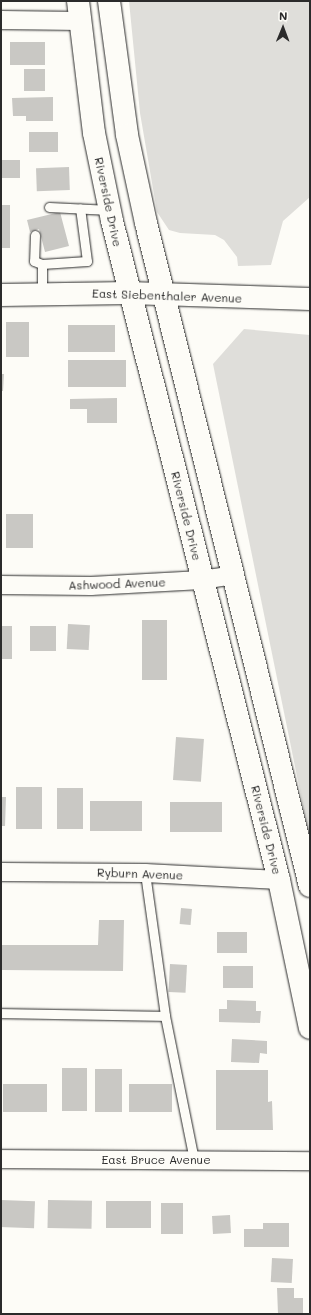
<!DOCTYPE html>
<html>
<head>
<meta charset="utf-8">
<style>
	body { margin:0 }
	#map { position:relative; width:311px; height:1315px; overflow:hidden; background:#fdfcf7; font-family:Mali,sans-serif }
	div>[style] { position:absolute }
	[style*='--x'] { left:calc(var(--x)*1px); top:calc(var(--y)*1px); width:calc(var(--w)*1px); rotate:calc(var(--a)*1deg) }
	.green>* { inset:0; background:#dfdeda }
	.building>* { inset:0; background:#c9c8c4; transform-origin:0 0 }
	.roads { filter:drop-shadow(0 0 1px #2b2b2b) drop-shadow(0 0 1px #2b2b2b) }
	.service>* { height:9px; margin:-4.5px; padding:0 4.5px; transform-origin:4.5px; border-radius:4.5px; background:#fdfcf7 }
	.minor>* { height:18px; margin:-9px; padding:0 9px; transform-origin:9px; border-radius:9px; background:#fdfcf7 }
	.secondary>* { height:22px; margin:-11px; padding:0 11px; transform-origin:11px; border-radius:11px; background:#fdfcf7 }
	span { translate:-50% -50%; white-space:nowrap; text-align:center; line-height:1.15; -webkit-text-stroke:3px #fdfcf7; paint-order:stroke }
	.street-label { font-size:12px; color:#2b2b2b }
	.frame { position:absolute; inset:0; border:2px solid #2b2b2b; pointer-events:none }
	.north { position:absolute; left:263px; top:8px; width:40px; height:40px; -webkit-text-stroke:3px #fdfcf7; paint-order:stroke; rotate:1deg; font-size:11px; font-weight:700; line-height:16px; text-align:center; color:#2b2b2b }
	.north::after { content:''; display:block; margin:auto; width:14px; height:18px; background:#2b2b2b; clip-path:polygon(50% 0,100% 100%,50% 72%,0 100%) }
</style>
</head>
<body>
<div id="map">
	<div class="green">
		<div style="clip-path:polygon(129px 1px,310px 1px,310px 197px,283px 221px,271px 265px,238px 266px,237px 257px,224px 240px,215px 235px,180px 233px,169px 230px,157px 212px,140px 113px)"></div>
		<div style="clip-path:polygon(244px 329px,310px 335px,310px 840px,213px 364px)"></div>
	</div>
	<div class="building">
		<div style="left:10px;top:42px;width:35px;height:23px"></div>
		<div style="left:24px;top:69px;width:21px;height:22px"></div>
		<div style="clip-path:polygon(53px 97px,53px 121px,26px 121px,26px 116px,13px 116px,12px 98px)"></div>
		<div style="left:29px;top:132px;width:29px;height:20px"></div>
		<div style="left:1px;top:160px;width:19px;height:18px"></div>
		<div style="left:69px;top:167px;width:23px;height:33px;rotate:88deg"></div>
		<div style="left:1px;top:205px;width:9px;height:43px"></div>
		<div style="clip-path:polygon(60px 212px,69px 246px,45px 252px,39px 229px,30px 232px,27px 220px)"></div>
		<div style="left:6px;top:322px;width:23px;height:35px"></div>
		<div style="left:68px;top:325px;width:47px;height:27px"></div>
		<div style="left:126px;top:360px;width:27px;height:58px;rotate:90deg"></div>
		<div style="clip-path:polygon(1px 374px,4px 374px,3px 391px,1px 391px)"></div>
		<div style="clip-path:polygon(117px 398px,117px 423px,87px 423px,87px 409px,70px 409px,70px 399px)"></div>
		<div style="left:6px;top:514px;width:27px;height:34px"></div>
		<div style="left:142px;top:620px;width:25px;height:60px"></div>
		<div style="left:68px;top:624px;width:22px;height:25px;rotate:3deg"></div>
		<div style="left:1px;top:626px;width:11px;height:33px"></div>
		<div style="left:30px;top:626px;width:26px;height:25px"></div>
		<div style="left:176px;top:737px;width:28px;height:43px;rotate:4deg"></div>
		<div style="left:16px;top:787px;width:26px;height:42px"></div>
		<div style="left:57px;top:788px;width:26px;height:41px"></div>
		<div style="clip-path:polygon(1px 797px,6px 797px,5px 826px,1px 826px)"></div>
		<div style="left:90px;top:801px;width:52px;height:30px"></div>
		<div style="left:170px;top:802px;width:52px;height:30px"></div>
		<div style="left:181px;top:908px;width:11px;height:16px;rotate:5deg"></div>
		<div style="clip-path:polygon(99px 920px,124px 920px,123px 971px,1px 970px,1px 945px,98px 945px)"></div>
		<div style="left:217px;top:932px;width:30px;height:21px"></div>
		<div style="left:170px;top:964px;width:17px;height:28px;rotate:3deg"></div>
		<div style="left:223px;top:966px;width:30px;height:22px"></div>
		<div style="clip-path:polygon(227px 1000px,256px 1001px,256px 1011px,261px 1011px,260px 1023px,219px 1022px,219px 1009px,227px 1009px)"></div>
		<div style="clip-path:polygon(232px 1039px,267px 1041px,267px 1054px,260px 1053px,259px 1063px,231px 1062px)"></div>
		<div style="left:62px;top:1068px;width:25px;height:43px"></div>
		<div style="left:95px;top:1069px;width:27px;height:43px"></div>
		<div style="clip-path:polygon(216px 1070px,268px 1070px,268px 1102px,272px 1101px,273px 1130px,216px 1130px)"></div>
		<div style="left:3px;top:1084px;width:44px;height:28px"></div>
		<div style="left:129px;top:1084px;width:43px;height:28px"></div>
		<div style="left:1px;top:1200px;width:34px;height:27px;rotate:2deg"></div>
		<div style="left:48px;top:1200px;width:44px;height:28px;rotate:1deg"></div>
		<div style="left:106px;top:1201px;width:45px;height:27px"></div>
		<div style="left:161px;top:1203px;width:22px;height:31px"></div>
		<div style="left:230px;top:1215px;width:18px;height:18px;rotate:87deg"></div>
		<div style="clip-path:polygon(263px 1223px,289px 1223px,289px 1247px,244px 1247px,244px 1229px,263px 1229px)"></div>
		<div style="left:272px;top:1258px;width:21px;height:24px;rotate:3deg"></div>
		<div style="clip-path:polygon(277px 1288px,294px 1288px,294px 1298px,303px 1298px,303px 1314px,278px 1314px)"></div>
	</div>
	<div class="roads">
		<div class="service">
			<div style="--x:49;--y:207;--w:61;--a:2.8"></div>
			<div style="--x:35;--y:235;--w:26;--a:92"></div>
			<div style="--x:34;--y:261;--w:9;--a:21"></div>
			<div style="--x:42;--y:295;--w:31;--a:-90"></div>
			<div style="--x:42;--y:264;--w:45;--a:-3.8"></div>
			<div style="--x:87;--y:261;--w:53;--a:-97.5"></div>
			<div style="--x:145;--y:873;--w:144;--a:82"></div>
			<div style="--x:165;--y:1016;--w:147;--a:78.6"></div>
			<div style="--x:1;--y:1013;--w:164;--a:1"></div>
		</div>
		<div class="minor">
			<div style="--x:1;--y:20;--w:79;--a:0.7"></div>
			<div style="--x:1;--y:585;--w:90;--a:0.6"></div>
			<div style="--x:91;--y:586;--w:111;--a:-3.1"></div>
			<div style="--x:202;--y:580;--w:30;--a:-9"></div>
			<div style="--x:1;--y:872;--w:144;--a:0.4"></div>
			<div style="--x:145;--y:873;--w:134;--a:3"></div>
			<div style="--x:1;--y:1159;--w:309;--a:0.4"></div>
		</div>
		<div class="secondary">
			<div style="--x:78;--y:1;--w:133;--a:83.1"></div>
			<div style="--x:94;--y:133;--w:90;--a:78.4"></div>
			<div style="--x:112;--y:221;--w:680;--a:75.78"></div>
			<div style="--x:279;--y:880;--w:151;--a:78.2"></div>
			<div style="--x:109;--y:1;--w:135;--a:82.3"></div>
			<div style="--x:127;--y:135;--w:90;--a:77.8"></div>
			<div style="--x:146;--y:223;--w:683;--a:76.11"></div>
			<div style="--x:1;--y:295;--w:128;--a:-0.9"></div>
			<div style="--x:129;--y:293;--w:181;--a:1.9"></div>
		</div>
	</div>
	<div class="street-label">
		<span style="left:108px;top:202px;rotate:78deg">Riverside Drive</span>
		<span style="left:167px;top:296px;rotate:2deg">East Siebenthaler Avenue</span>
		<span style="left:186px;top:516px;rotate:76deg">Riverside Drive</span>
		<span style="left:117px;top:584px;rotate:-2deg">Ashwood Avenue</span>
		<span style="left:266px;top:830px;rotate:76deg">Riverside Drive</span>
		<span style="left:140px;top:874px;rotate:2deg">Ryburn Avenue</span>
		<span style="left:156px;top:1160px">East Bruce Avenue</span>
	</div>
	<div class="frame"></div>
	<div class="north">N</div>
</div>
</body>
</html>
